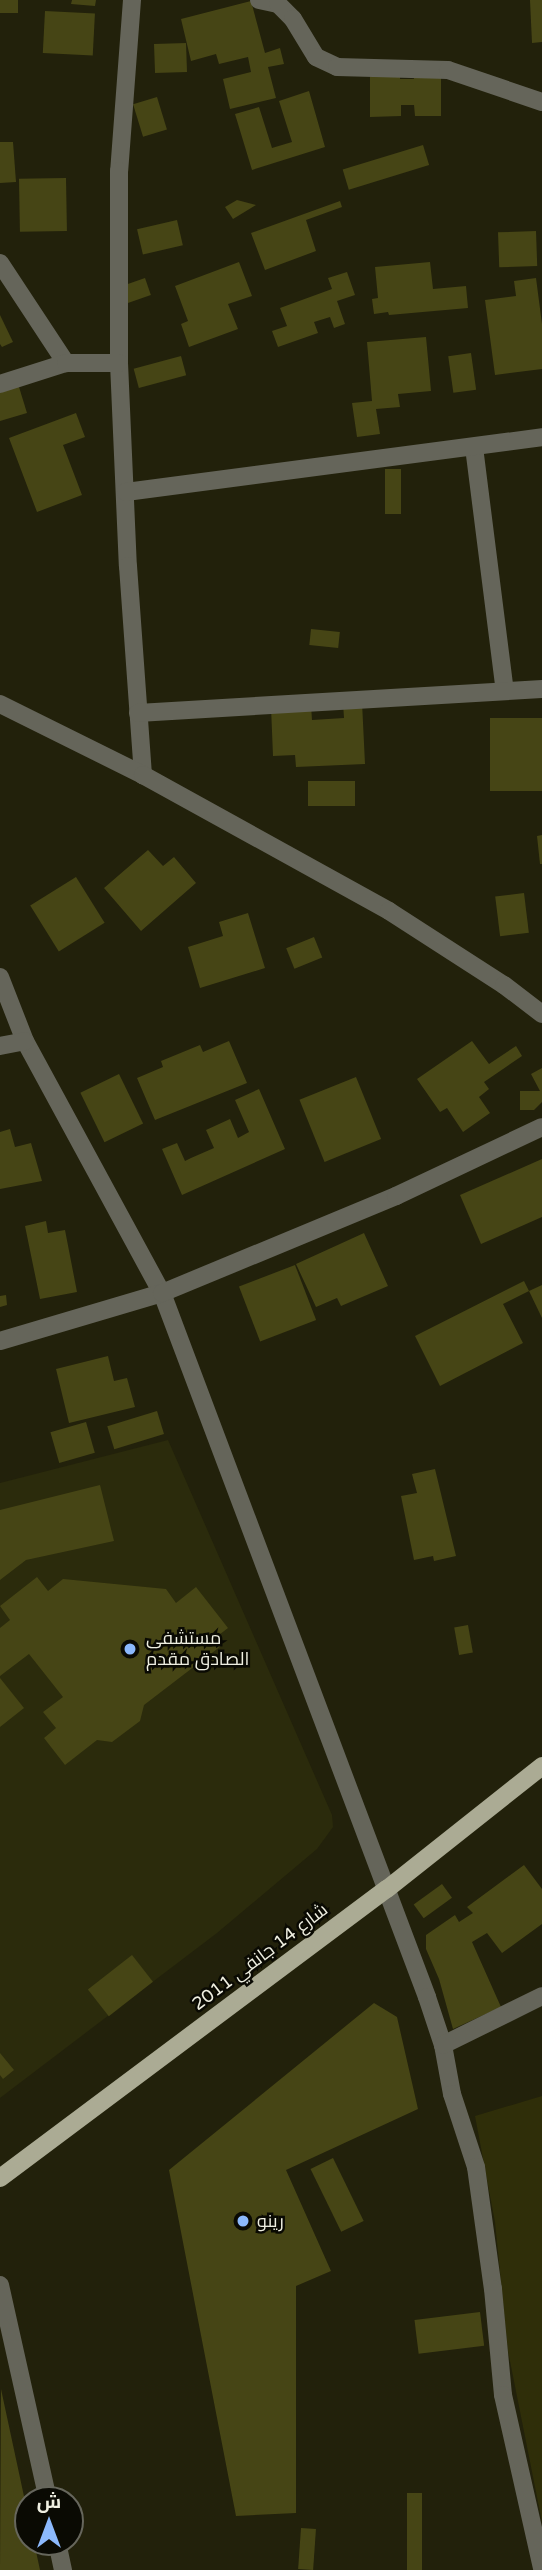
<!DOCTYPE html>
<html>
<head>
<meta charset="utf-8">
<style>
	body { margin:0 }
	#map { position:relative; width:542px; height:2570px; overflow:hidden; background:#22210b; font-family:"Varela Round",Cairo,sans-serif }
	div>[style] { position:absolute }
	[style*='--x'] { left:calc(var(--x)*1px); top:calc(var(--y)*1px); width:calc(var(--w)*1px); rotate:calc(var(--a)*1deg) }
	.built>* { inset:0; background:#2b2b0c }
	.green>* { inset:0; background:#2f2e09 }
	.building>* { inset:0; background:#464515; transform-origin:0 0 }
	.minor>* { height:18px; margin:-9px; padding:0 9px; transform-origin:9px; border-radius:9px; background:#65655a }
	.major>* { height:18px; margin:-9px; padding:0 9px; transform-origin:9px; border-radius:9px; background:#abab94 }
	.dots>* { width:19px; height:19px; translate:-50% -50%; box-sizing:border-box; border:4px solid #0a0a03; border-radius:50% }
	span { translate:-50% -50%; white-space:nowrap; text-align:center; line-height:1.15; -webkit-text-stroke:5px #0a0a03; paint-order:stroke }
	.poi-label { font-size:18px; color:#efefe1 }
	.left { translate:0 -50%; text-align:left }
	.street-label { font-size:18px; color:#efefe1 }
	.north { position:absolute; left:14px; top:2486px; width:70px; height:70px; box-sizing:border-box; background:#0a0a03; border:2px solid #66665c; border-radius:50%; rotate:0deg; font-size:19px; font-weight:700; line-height:28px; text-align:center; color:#efefe1 }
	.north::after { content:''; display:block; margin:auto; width:24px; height:32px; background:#8cb9fc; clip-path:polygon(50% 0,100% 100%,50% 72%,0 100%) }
</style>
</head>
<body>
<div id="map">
	<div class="built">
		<div style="clip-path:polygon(168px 1440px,332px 1815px,333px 1827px,317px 1849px,217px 1933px,0 2098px,0 1483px)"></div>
	</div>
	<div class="green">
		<div style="clip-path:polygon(542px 2096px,542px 2522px,508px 2351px,495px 2222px,475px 2116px)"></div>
	</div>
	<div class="building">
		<div style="left:0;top:0;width:18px;height:13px"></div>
		<div style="clip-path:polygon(72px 0,96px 0,95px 6px,71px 4px)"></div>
		<div style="clip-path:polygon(530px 0,542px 0,542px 42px,532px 43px)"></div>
		<div style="clip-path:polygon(251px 1px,265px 53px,280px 48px,284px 64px,268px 67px,276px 98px,230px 109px,223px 79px,251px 72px,248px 57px,219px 64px,216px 54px,191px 61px,181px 19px)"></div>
		<div style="left:45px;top:11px;width:50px;height:42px;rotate:3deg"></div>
		<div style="left:186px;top:43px;width:29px;height:32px;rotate:88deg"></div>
		<div style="clip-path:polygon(370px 63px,400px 63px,400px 79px,414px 79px,414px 63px,441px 63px,441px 116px,415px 116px,414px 105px,401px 105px,401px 116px,370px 117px)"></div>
		<div style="clip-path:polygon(309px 91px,325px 147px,252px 170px,235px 114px,259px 107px,272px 148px,292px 142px,279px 101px)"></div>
		<div style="left:157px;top:97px;width:34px;height:25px;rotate:73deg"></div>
		<div style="clip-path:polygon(0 142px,13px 142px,16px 182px,0 183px)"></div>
		<div style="left:423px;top:145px;width:21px;height:84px;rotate:73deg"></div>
		<div style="left:66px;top:178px;width:53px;height:47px;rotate:89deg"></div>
		<div style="clip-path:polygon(237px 200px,256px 205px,233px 219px,225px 207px)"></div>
		<div style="clip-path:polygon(340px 201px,342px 207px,306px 220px,316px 251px,265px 270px,251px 233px)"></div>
		<div style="left:177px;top:220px;width:26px;height:41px;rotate:77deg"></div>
		<div style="left:536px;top:231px;width:35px;height:38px;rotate:88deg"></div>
		<div style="clip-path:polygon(239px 262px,252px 296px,228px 304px,238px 329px,189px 347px,181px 324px,188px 321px,175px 286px)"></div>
		<div style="clip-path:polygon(430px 262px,433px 289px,466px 286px,468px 308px,389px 315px,388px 312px,374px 314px,372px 299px,378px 298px,375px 267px)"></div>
		<div style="clip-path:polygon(347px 272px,355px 295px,337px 301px,345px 324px,334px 328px,330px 317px,314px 322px,318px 333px,278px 347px,272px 331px,287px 326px,280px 308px,332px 289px,328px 278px)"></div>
		<div style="left:145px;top:278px;width:18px;height:25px;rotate:71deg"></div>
		<div style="clip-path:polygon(536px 278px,542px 324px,542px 369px,495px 375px,485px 300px,516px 296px,514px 281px)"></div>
		<div style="clip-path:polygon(0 315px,13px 342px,2px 347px,0 344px)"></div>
		<div style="clip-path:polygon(426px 337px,431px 391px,398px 394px,400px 407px,376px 409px,380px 434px,357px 437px,352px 403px,372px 401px,367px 342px)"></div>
		<div style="left:471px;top:353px;width:37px;height:23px;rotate:82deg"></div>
		<div style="left:181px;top:356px;width:20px;height:49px;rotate:75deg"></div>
		<div style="clip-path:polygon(15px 374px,27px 413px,0 421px,0 379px)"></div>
		<div style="clip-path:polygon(76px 413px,85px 437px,63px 445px,82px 495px,37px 512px,9px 438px)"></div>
		<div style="left:385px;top:469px;width:16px;height:45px"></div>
		<div style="left:311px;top:629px;width:29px;height:16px;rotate:6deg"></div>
		<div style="clip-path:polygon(362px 702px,365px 764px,296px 767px,295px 755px,273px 756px,271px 707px,311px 705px,312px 720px,344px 718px,343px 703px)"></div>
		<div style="left:542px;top:718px;width:73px;height:52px;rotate:90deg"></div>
		<div style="left:308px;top:781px;width:47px;height:25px"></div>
		<div style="clip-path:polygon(542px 835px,542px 864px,540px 864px,537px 836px)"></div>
		<div style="clip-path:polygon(148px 850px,163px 866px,174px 857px,196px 883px,141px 931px,104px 888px)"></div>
		<div style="left:76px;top:877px;width:54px;height:54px;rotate:58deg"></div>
		<div style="left:524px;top:893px;width:40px;height:29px;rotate:83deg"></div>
		<div style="clip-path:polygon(248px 913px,265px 968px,200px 988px,188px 947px,223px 936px,219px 922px)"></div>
		<div style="left:314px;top:937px;width:22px;height:30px;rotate:68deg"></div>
		<div style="clip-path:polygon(229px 1041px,247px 1083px,155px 1120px,137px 1078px,163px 1067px,161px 1061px,200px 1045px,203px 1052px)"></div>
		<div style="clip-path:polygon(472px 1041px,489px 1064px,516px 1046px,522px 1056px,484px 1082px,489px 1089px,479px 1097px,490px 1113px,463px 1132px,447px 1108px,440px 1112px,417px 1079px)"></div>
		<div style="clip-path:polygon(542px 1068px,542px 1102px,534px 1110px,520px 1110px,520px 1091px,540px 1091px,531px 1074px)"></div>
		<div style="left:119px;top:1074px;width:55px;height:43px;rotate:64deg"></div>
		<div style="left:356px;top:1077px;width:67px;height:61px;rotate:68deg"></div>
		<div style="clip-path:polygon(259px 1089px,285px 1149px,182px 1195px,162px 1149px,177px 1143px,185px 1161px,191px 1158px,214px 1148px,206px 1130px,230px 1119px,238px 1138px,249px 1132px,235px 1100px)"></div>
		<div style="clip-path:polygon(10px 1129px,15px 1147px,31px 1143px,42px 1181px,0 1189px,0 1132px)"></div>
		<div style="clip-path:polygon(542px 1159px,542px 1217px,481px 1244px,460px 1195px)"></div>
		<div style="clip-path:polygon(46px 1221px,48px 1233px,65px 1230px,77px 1292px,40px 1299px,25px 1226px)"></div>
		<div style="clip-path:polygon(364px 1233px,388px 1286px,341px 1306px,337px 1298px,316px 1307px,296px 1264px)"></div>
		<div style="left:295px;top:1265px;width:59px;height:60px;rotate:69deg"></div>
		<div style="clip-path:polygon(524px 1281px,529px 1291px,503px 1304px,523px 1343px,440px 1386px,415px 1336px)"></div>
		<div style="clip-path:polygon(542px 1285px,542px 1318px,529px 1291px)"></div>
		<div style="clip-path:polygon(6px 1295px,7px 1305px,0 1307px,0 1296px)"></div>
		<div style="clip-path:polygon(108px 1356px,114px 1381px,127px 1378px,135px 1407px,69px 1423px,56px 1369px)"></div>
		<div style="left:157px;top:1411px;width:24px;height:52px;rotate:73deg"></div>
		<div style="left:86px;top:1422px;width:32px;height:37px;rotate:74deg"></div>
		<div style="clip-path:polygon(435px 1469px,456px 1556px,434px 1561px,433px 1556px,414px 1560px,401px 1496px,417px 1493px,412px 1474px)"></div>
		<div style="clip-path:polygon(100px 1485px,114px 1541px,26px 1560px,0 1580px,0 1510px)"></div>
		<div style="clip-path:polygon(37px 1577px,48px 1591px,63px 1579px,166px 1589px,176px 1603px,196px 1587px,228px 1628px,215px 1638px,221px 1646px,144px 1705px,140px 1721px,112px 1742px,97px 1740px,65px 1765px,44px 1738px,56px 1728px,43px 1712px,63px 1697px,29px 1654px,0 1676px,0 1628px,10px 1620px,0 1606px)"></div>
		<div style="left:468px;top:1625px;width:28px;height:14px;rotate:80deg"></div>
		<div style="clip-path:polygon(0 1678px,24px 1708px,0 1727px)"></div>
		<div style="clip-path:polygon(524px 1865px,542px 1889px,542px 1924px,502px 1953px,487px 1933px,472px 1942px,501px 2007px,453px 2029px,439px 1979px,426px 1949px,426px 1935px,455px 1915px,459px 1922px,473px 1913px,467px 1907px)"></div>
		<div style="left:442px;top:1884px;width:17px;height:35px;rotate:54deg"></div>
		<div style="left:132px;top:1955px;width:34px;height:56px;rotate:52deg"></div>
		<div style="clip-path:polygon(374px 2003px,397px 2017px,418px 2109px,286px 2170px,331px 2271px,296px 2286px,296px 2513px,236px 2516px,169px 2170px)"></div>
		<div style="clip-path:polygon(0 2053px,14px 2070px,3px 2079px,0 2075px)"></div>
		<div style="left:333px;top:2158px;width:70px;height:25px;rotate:64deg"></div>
		<div style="left:480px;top:2312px;width:34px;height:66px;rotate:83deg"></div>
		<div style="clip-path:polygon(1px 2389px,28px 2515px,28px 2542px,34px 2542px,40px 2570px,0 2570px)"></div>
		<div style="left:407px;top:2493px;width:15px;height:77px"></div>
		<div style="left:301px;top:2528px;width:15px;height:41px;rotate:4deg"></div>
	</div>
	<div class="minor">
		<div style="--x:132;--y:0;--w:171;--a:94.3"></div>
		<div style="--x:119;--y:171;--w:192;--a:90"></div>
		<div style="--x:119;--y:363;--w:203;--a:87.5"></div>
		<div style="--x:128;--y:566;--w:210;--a:85.9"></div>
		<div style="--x:259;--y:0;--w:19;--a:12"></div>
		<div style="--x:278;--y:4;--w:21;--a:45"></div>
		<div style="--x:293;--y:19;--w:44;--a:58.8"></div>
		<div style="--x:316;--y:57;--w:23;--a:25"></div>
		<div style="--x:337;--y:67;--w:111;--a:1.5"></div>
		<div style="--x:448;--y:70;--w:99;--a:18.8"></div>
		<div style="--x:0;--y:263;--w:120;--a:56.6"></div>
		<div style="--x:0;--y:384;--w:69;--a:-17.7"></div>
		<div style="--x:66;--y:363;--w:53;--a:0"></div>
		<div style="--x:474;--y:447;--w:246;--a:82.8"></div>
		<div style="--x:126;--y:492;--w:420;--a:-7.5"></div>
		<div style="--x:0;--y:704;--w:160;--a:26.4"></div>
		<div style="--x:143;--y:775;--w:281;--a:28.9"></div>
		<div style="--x:389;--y:911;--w:137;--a:32.8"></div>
		<div style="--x:504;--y:985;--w:48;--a:37.3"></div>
		<div style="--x:138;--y:713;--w:405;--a:-3.4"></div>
		<div style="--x:0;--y:977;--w:69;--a:68.7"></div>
		<div style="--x:25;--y:1041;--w:287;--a:61.5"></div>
		<div style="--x:162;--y:1293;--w:752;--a:69.37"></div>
		<div style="--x:427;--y:1997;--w:51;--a:71.6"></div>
		<div style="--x:443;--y:2045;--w:50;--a:79.6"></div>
		<div style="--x:452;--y:2094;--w:77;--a:71.8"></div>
		<div style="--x:476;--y:2167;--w:123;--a:82.1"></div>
		<div style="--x:493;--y:2289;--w:106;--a:84.6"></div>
		<div style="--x:503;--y:2395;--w:177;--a:77.3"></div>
		<div style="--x:0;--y:1046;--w:25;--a:-11"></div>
		<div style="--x:0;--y:1341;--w:169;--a:-16.5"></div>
		<div style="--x:162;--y:1293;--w:253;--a:-22.5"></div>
		<div style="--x:396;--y:1196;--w:161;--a:-25.3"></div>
		<div style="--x:443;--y:2045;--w:110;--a:-26.3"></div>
		<div style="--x:0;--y:2285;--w:220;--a:77.4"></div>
		<div style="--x:57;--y:2542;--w:29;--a:78"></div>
	</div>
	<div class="major">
		<div style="--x:0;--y:2178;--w:483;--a:-36.8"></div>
		<div style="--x:387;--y:1889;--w:198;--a:-38.4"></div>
	</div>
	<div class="dots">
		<div style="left:130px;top:1649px;background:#8cb9fc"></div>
		<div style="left:243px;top:2221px;background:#8cb9fc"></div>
	</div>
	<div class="poi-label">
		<span class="left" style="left:146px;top:1649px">مستشفى<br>الصادق مقدم</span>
		<span class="left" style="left:257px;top:2221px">رينو</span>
	</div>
	<div class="street-label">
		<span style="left:260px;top:1957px;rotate:-37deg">شارع 14 جانفي 2011</span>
	</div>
	<div class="north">ش</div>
</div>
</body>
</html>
